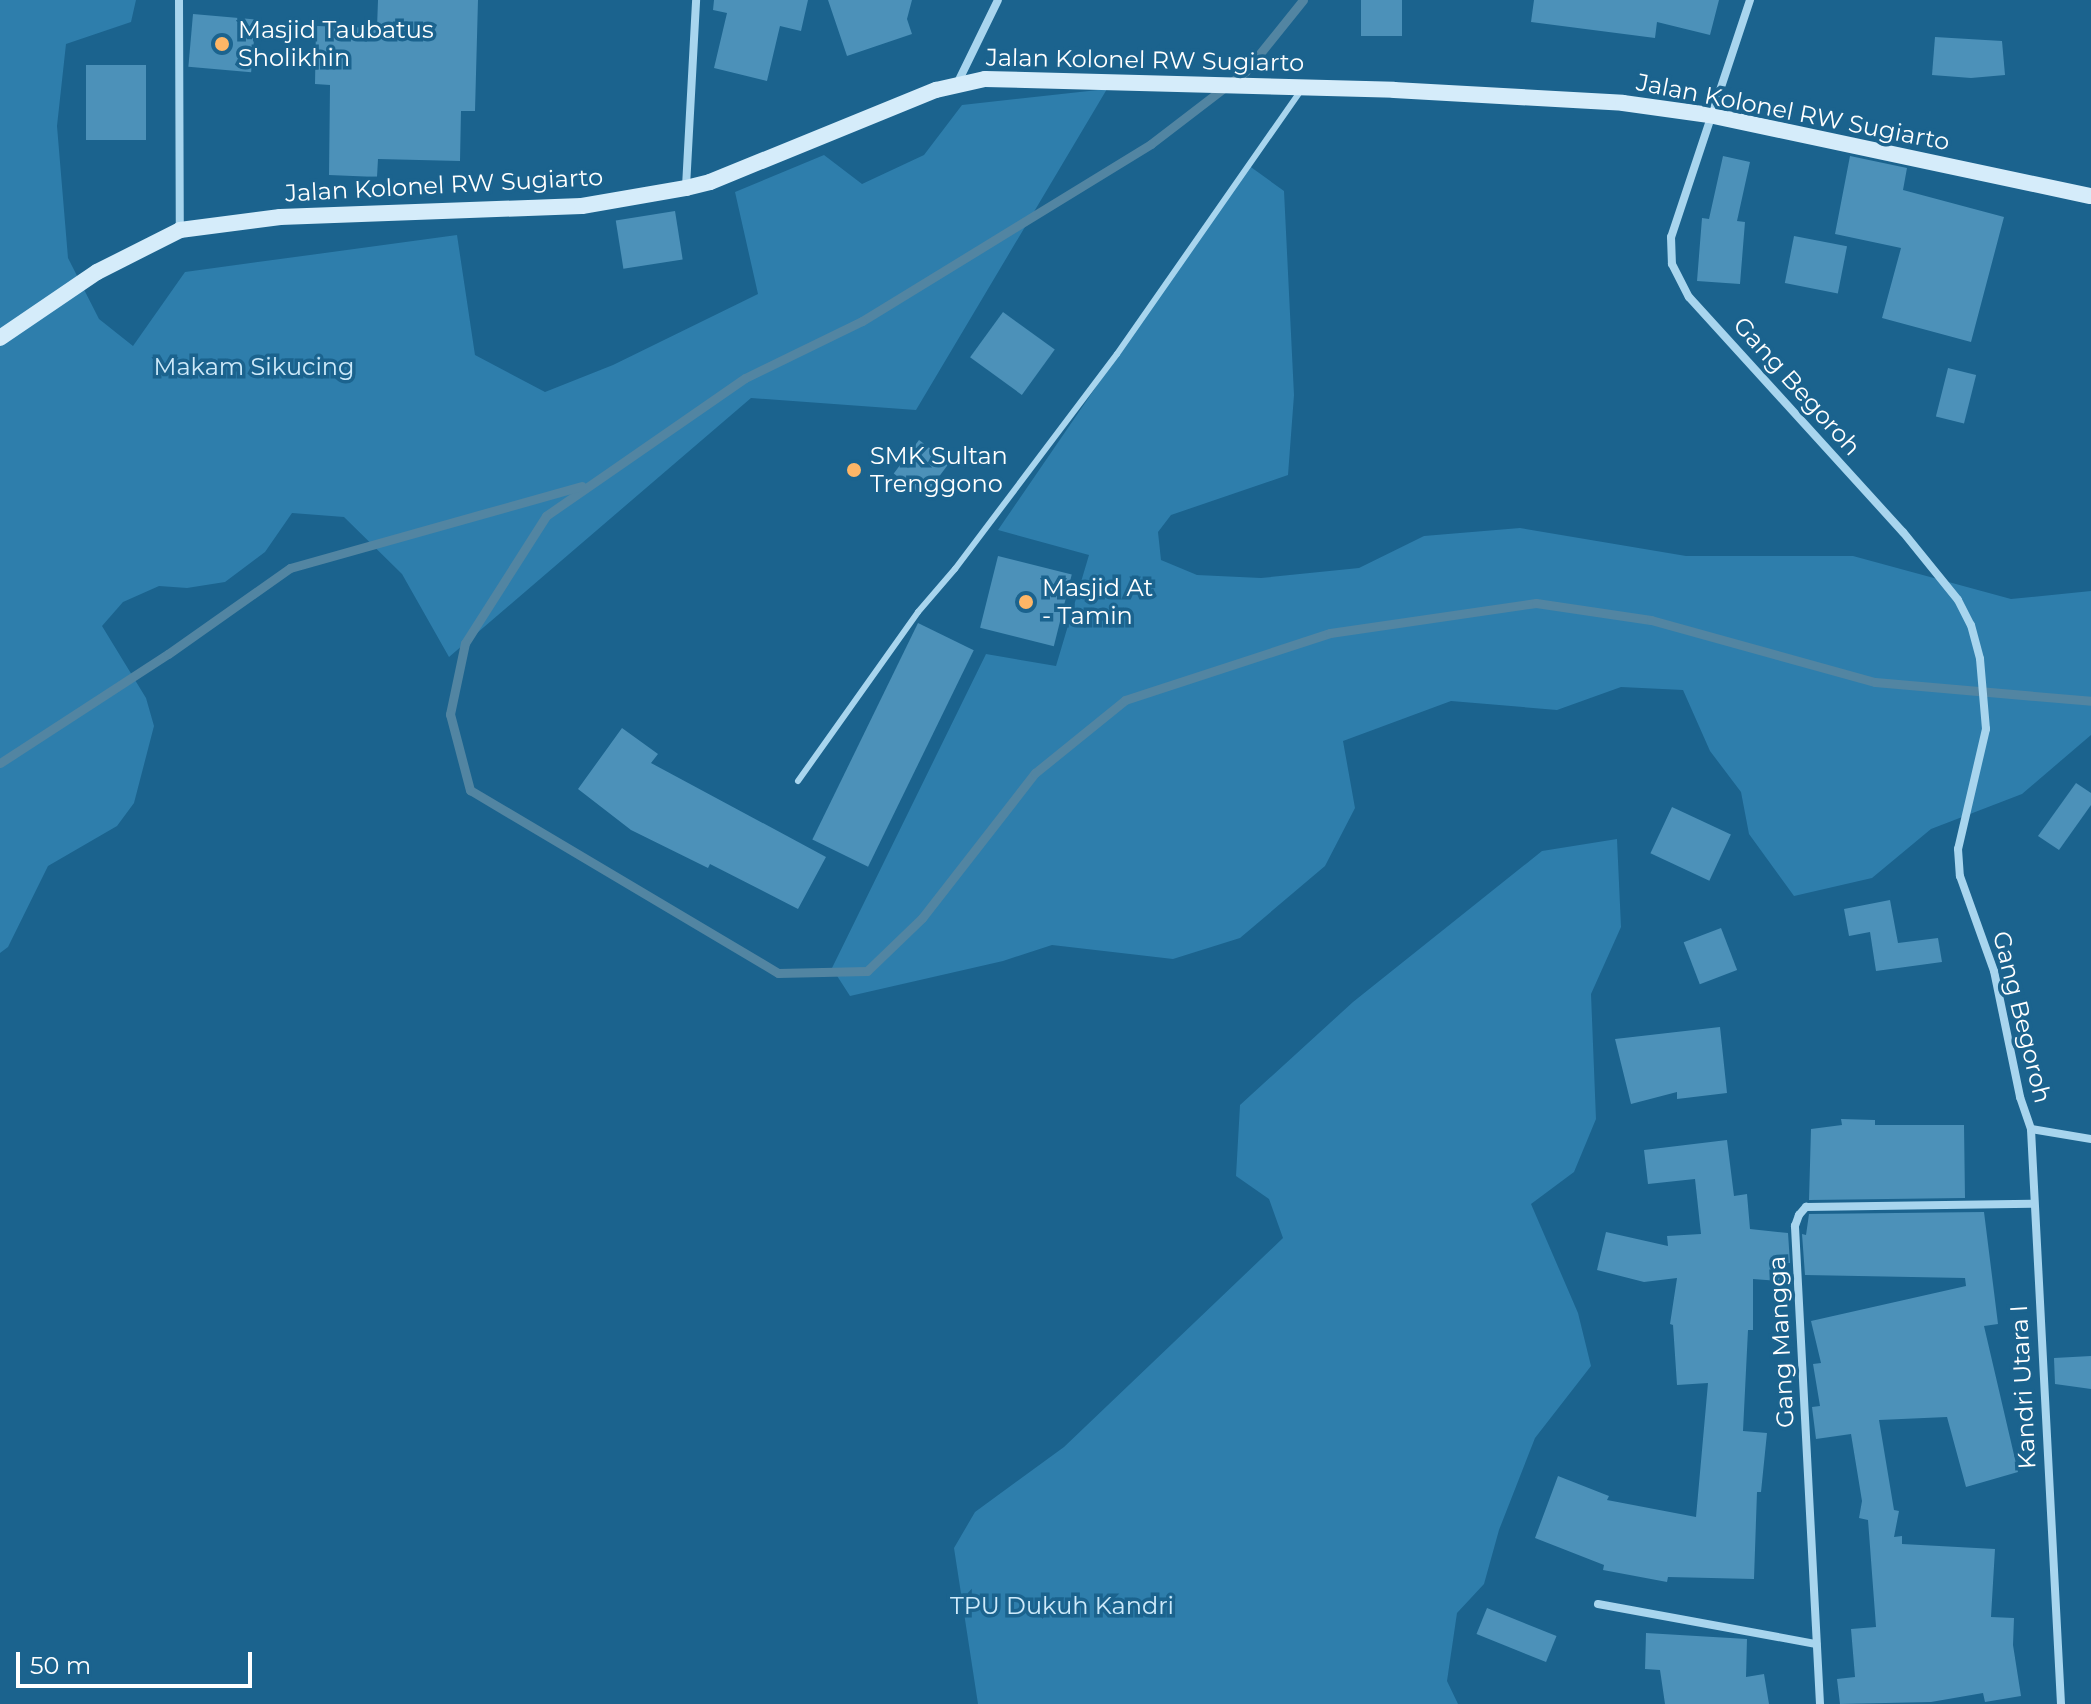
<!DOCTYPE html>
<html>
<head>
<meta charset="utf-8">
<style>
	body { margin:0 }
	#map { position:relative; width:2091px; height:1704px; overflow:hidden; background:#1b638e; font-family:Montserrat,sans-serif }
	div>[style] { position:absolute }
	[style*='--x'] { left:calc(var(--x)*1px); top:calc(var(--y)*1px); width:calc(var(--w)*1px); rotate:calc(var(--a)*1deg) }
	.green>* { inset:0; background:#2e7eac }
	.stream>* { height:9px; margin:-4.5px; padding:0 4.5px; transform-origin:4.5px; border-radius:4.5px; background:#5285a2 }
	.building>* { inset:0; background:#4c91b9; transform-origin:0 0 }
	.lane>* { height:6px; margin:-3px; padding:0 3px; transform-origin:3px; border-radius:3px; background:#a8d5ee }
	.street>* { height:8px; margin:-4px; padding:0 4px; transform-origin:4px; border-radius:4px; background:#a8d5ee }
	.secondary>* { height:16px; margin:-8px; padding:0 8px; transform-origin:8px; border-radius:8px; background:#d5ecfa }
	.dots>* { width:22px; height:22px; translate:-50% -50%; box-sizing:border-box; border:4px solid #1b638e; border-radius:50% }
	span { translate:-50% -50%; white-space:nowrap; text-align:center; line-height:1.15; -webkit-text-stroke:7px #1b638e; paint-order:stroke }
	.poi-label { font-size:24px; color:#fff }
	.left { translate:0 -50%; text-align:left }
	.street-label { font-size:24px; color:#fff }
	.park-label { font-size:24px; color:#ceeafa }
	.scale { position:absolute; left:16px; top:1652px; width:236px; height:36px; box-sizing:border-box; border:4px solid #fff; border-top:0; padding-left:10px; font-size:24px; line-height:28px; white-space:nowrap; color:#fff; -webkit-text-stroke:6px #1b638e; paint-order:stroke }
</style>
</head>
<body>
<div id="map">
	<div class="green">
		<div style="clip-path:polygon(0 0,136px 0,131px 22px,66px 44px,57px 126px,68px 258px,99px 319px,133px 346px,185px 272px,457px 235px,475px 355px,545px 392px,613px 365px,758px 294px,735px 192px,824px 155px,862px 184px,924px 155px,962px 105px,1107px 89px,916px 410px,751px 398px,449px 657px,402px 574px,344px 517px,292px 513px,265px 552px,225px 582px,187px 588px,159px 586px,123px 602px,102px 626px,146px 698px,154px 726px,134px 803px,117px 826px,48px 866px,8px 947px,0 953px)"></div>
		<div style="clip-path:polygon(1248px 165px,1284px 191px,1294px 395px,1288px 475px,1171px 515px,1158px 532px,1161px 560px,1197px 575px,1261px 578px,1359px 568px,1424px 536px,1520px 528px,1686px 556px,1853px 556px,2011px 599px,2091px 591px,2091px 735px,2022px 794px,1931px 829px,1872px 878px,1794px 896px,1749px 834px,1741px 792px,1710px 751px,1683px 690px,1621px 687px,1557px 710px,1451px 701px,1343px 741px,1355px 808px,1325px 866px,1240px 938px,1173px 959px,1052px 945px,1003px 961px,850px 996px,832px 968px,986px 654px,1056px 666px,1089px 555px,998px 530px)"></div>
		<div style="clip-path:polygon(1617px 839px,1621px 927px,1591px 994px,1596px 1119px,1574px 1172px,1531px 1204px,1578px 1313px,1591px 1366px,1535px 1438px,1499px 1530px,1484px 1584px,1457px 1613px,1447px 1681px,1458px 1704px,978px 1704px,954px 1548px,975px 1512px,1064px 1447px,1283px 1238px,1269px 1199px,1236px 1176px,1240px 1105px,1353px 1002px,1542px 851px)"></div>
	</div>
	<div class="stream">
		<div style="--x:1303;--y:0;--w:91;--a:128.8"></div>
		<div style="--x:1246;--y:71;--w:120;--a:142.5"></div>
		<div style="--x:1151;--y:144;--w:339;--a:148.5"></div>
		<div style="--x:862;--y:321;--w:130;--a:154"></div>
		<div style="--x:745;--y:378;--w:242;--a:145.3"></div>
		<div style="--x:546;--y:516;--w:151;--a:122.5"></div>
		<div style="--x:465;--y:643;--w:73;--a:101.9"></div>
		<div style="--x:450;--y:714;--w:79;--a:75.3"></div>
		<div style="--x:470;--y:790;--w:358;--a:30.7"></div>
		<div style="--x:778;--y:973;--w:89;--a:-1.3"></div>
		<div style="--x:867;--y:971;--w:76;--a:-43.9"></div>
		<div style="--x:922;--y:918;--w:184;--a:-52.1"></div>
		<div style="--x:1035;--y:773;--w:116;--a:-39"></div>
		<div style="--x:1125;--y:700;--w:216;--a:-18.1"></div>
		<div style="--x:1330;--y:633;--w:208;--a:-8.3"></div>
		<div style="--x:1536;--y:603;--w:116;--a:8.4"></div>
		<div style="--x:1651;--y:620;--w:232;--a:15.5"></div>
		<div style="--x:1875;--y:682;--w:217;--a:5"></div>
		<div style="--x:0;--y:763;--w:200;--a:-33"></div>
		<div style="--x:168;--y:654;--w:149;--a:-35.2"></div>
		<div style="--x:290;--y:568;--w:303;--a:-15.7"></div>
	</div>
	<div class="building">
		<div style="clip-path:polygon(378px 0,478px 0,475px 111px,461px 111px,460px 161px,378px 159px,377px 177px,329px 175px,330px 85px,315px 84px,316px 26px,377px 28px)"></div>
		<div style="clip-path:polygon(714px 0,808px 0,801px 31px,780px 26px,767px 81px,714px 68px,727px 13px,713px 10px)"></div>
		<div style="clip-path:polygon(828px 0,912px 0,907px 19px,912px 34px,847px 56px)"></div>
		<div style="left:1361px;top:0;width:41px;height:36px"></div>
		<div style="clip-path:polygon(1534px 0,1719px 0,1710px 35px,1657px 22px,1655px 38px,1531px 22px)"></div>
		<div style="left:193px;top:14px;width:63px;height:53px;rotate:5deg"></div>
		<div style="clip-path:polygon(1935px 37px,2002px 41px,2005px 75px,1971px 78px,1932px 75px)"></div>
		<div style="left:86px;top:65px;width:60px;height:75px"></div>
		<div style="clip-path:polygon(1723px 156px,1750px 162px,1737px 221px,1745px 222px,1740px 284px,1697px 281px,1702px 218px,1709px 219px)"></div>
		<div style="clip-path:polygon(1850px 156px,1907px 168px,1903px 190px,2004px 217px,1971px 342px,1882px 318px,1901px 248px,1835px 234px)"></div>
		<div style="left:675px;top:211px;width:49px;height:60px;rotate:81deg"></div>
		<div style="left:1794px;top:236px;width:54px;height:48px;rotate:11deg"></div>
		<div style="left:1003px;top:312px;width:64px;height:56px;rotate:36deg"></div>
		<div style="left:1948px;top:368px;width:29px;height:50px;rotate:14deg"></div>
		<div style="left:919px;top:440px;width:38px;height:42px;rotate:37deg"></div>
		<div style="left:998px;top:556px;width:76px;height:74px;rotate:14deg"></div>
		<div style="left:918px;top:623px;width:62px;height:241px;rotate:26deg"></div>
		<div style="clip-path:polygon(622px 728px,658px 754px,651px 763px,826px 857px,798px 909px,710px 864px,708px 868px,631px 830px,578px 789px)"></div>
		<div style="clip-path:polygon(2076px 783px,2091px 793px,2091px 805px,2059px 850px,2038px 836px)"></div>
		<div style="left:1672px;top:807px;width:65px;height:51px;rotate:25deg"></div>
		<div style="clip-path:polygon(1890px 900px,1898px 943px,1938px 938px,1942px 962px,1876px 971px,1870px 932px,1849px 936px,1844px 909px)"></div>
		<div style="left:1721px;top:928px;width:45px;height:40px;rotate:69deg"></div>
		<div style="clip-path:polygon(1720px 1027px,1727px 1093px,1677px 1099px,1677px 1092px,1631px 1104px,1615px 1039px)"></div>
		<div style="clip-path:polygon(1841px 1119px,1875px 1120px,1875px 1125px,1964px 1125px,1965px 1198px,1809px 1200px,1811px 1129px,1842px 1125px)"></div>
		<div style="clip-path:polygon(1727px 1140px,1734px 1196px,1747px 1194px,1750px 1229px,1788px 1233px,1790px 1263px,1783px 1263px,1779px 1281px,1753px 1279px,1753px 1330px,1748px 1330px,1743px 1431px,1767px 1433px,1761px 1492px,1757px 1492px,1754px 1579px,1668px 1577px,1667px 1582px,1603px 1570px,1604px 1565px,1535px 1538px,1558px 1476px,1609px 1496px,1607px 1500px,1696px 1517px,1708px 1383px,1677px 1385px,1673px 1325px,1670px 1324px,1677px 1278px,1644px 1282px,1597px 1270px,1606px 1232px,1668px 1246px,1667px 1236px,1701px 1234px,1695px 1179px,1648px 1184px,1644px 1150px)"></div>
		<div style="clip-path:polygon(1984px 1212px,1998px 1324px,1984px 1326px,2018px 1472px,1966px 1487px,1947px 1417px,1879px 1420px,1894px 1510px,1899px 1511px,1894px 1537px,1902px 1536px,1902px 1544px,1995px 1549px,1991px 1617px,2014px 1618px,2013px 1645px,2021px 1696px,1985px 1702px,1983px 1693px,1931px 1702px,1840px 1704px,1837px 1679px,1855px 1677px,1851px 1629px,1876px 1627px,1868px 1520px,1859px 1518px,1862px 1501px,1851px 1434px,1816px 1439px,1812px 1407px,1820px 1406px,1813px 1364px,1821px 1363px,1811px 1321px,1966px 1286px,1965px 1278px,1805px 1275px,1802px 1234px,1806px 1235px,1809px 1214px)"></div>
		<div style="clip-path:polygon(2091px 1356px,2091px 1389px,2055px 1384px,2054px 1358px)"></div>
		<div style="left:1487px;top:1608px;width:75px;height:28px;rotate:22deg"></div>
		<div style="clip-path:polygon(1646px 1633px,1747px 1639px,1746px 1677px,1764px 1674px,1769px 1704px,1665px 1704px,1660px 1670px,1645px 1669px)"></div>
	</div>
	<div class="lane">
		<div style="--x:798;--y:781;--w:207;--a:-54.6"></div>
		<div style="--x:918;--y:612;--w:57;--a:-49.3"></div>
		<div style="--x:955;--y:569;--w:269;--a:-53"></div>
		<div style="--x:1117;--y:354;--w:322;--a:-55.1"></div>
	</div>
	<div class="street">
		<div style="--x:179;--y:0;--w:230;--a:89.8"></div>
		<div style="--x:1750;--y:0;--w:250;--a:108.4"></div>
		<div style="--x:1671;--y:237;--w:27;--a:88"></div>
		<div style="--x:1672;--y:264;--w:37;--a:63"></div>
		<div style="--x:1689;--y:297;--w:318;--a:47.7"></div>
		<div style="--x:1903;--y:532;--w:87;--a:51"></div>
		<div style="--x:1958;--y:600;--w:28;--a:63"></div>
		<div style="--x:1971;--y:625;--w:35;--a:75"></div>
		<div style="--x:1980;--y:659;--w:70;--a:85.1"></div>
		<div style="--x:1986;--y:729;--w:123;--a:103.1"></div>
		<div style="--x:1958;--y:849;--w:27;--a:86"></div>
		<div style="--x:1960;--y:876;--w:101;--a:70.3"></div>
		<div style="--x:1994;--y:971;--w:129;--a:78.3"></div>
		<div style="--x:2020;--y:1097;--w:34;--a:71"></div>
		<div style="--x:957;--y:84;--w:93;--a:-64"></div>
		<div style="--x:686;--y:187;--w:187;--a:-86.9"></div>
		<div style="--x:1598;--y:1604;--w:222;--a:10.4"></div>
		<div style="--x:1820;--y:1704;--w:479;--a:-93"></div>
		<div style="--x:1795;--y:1226;--w:12;--a:-70"></div>
		<div style="--x:1799;--y:1215;--w:11;--a:-49"></div>
		<div style="--x:1806;--y:1207;--w:226;--a:-0.8"></div>
		<div style="--x:2061;--y:1704;--w:576;--a:-92.99"></div>
		<div style="--x:2031;--y:1129;--w:61;--a:9.5"></div>
	</div>
	<div class="secondary">
		<div style="--x:0;--y:338;--w:117;--a:-34.2"></div>
		<div style="--x:97;--y:272;--w:93;--a:-26.8"></div>
		<div style="--x:180;--y:230;--w:101;--a:-7.4"></div>
		<div style="--x:280;--y:217;--w:302;--a:-2.1"></div>
		<div style="--x:582;--y:206;--w:106;--a:-9.8"></div>
		<div style="--x:686;--y:188;--w:25;--a:-14"></div>
		<div style="--x:710;--y:182;--w:244;--a:-22.2"></div>
		<div style="--x:936;--y:90;--w:50;--a:-12.7"></div>
		<div style="--x:985;--y:79;--w:409;--a:1.5"></div>
		<div style="--x:1394;--y:90;--w:229;--a:3.2"></div>
		<div style="--x:1623;--y:103;--w:87;--a:7.9"></div>
		<div style="--x:1709;--y:115;--w:390;--a:12"></div>
	</div>
	<div class="dots">
		<div style="left:222px;top:44px;background:#feb666"></div>
		<div style="left:854px;top:470px;background:#feb666"></div>
		<div style="left:1026px;top:602px;background:#feb666"></div>
	</div>
	<div class="poi-label">
		<span class="left" style="left:238px;top:44px">Masjid Taubatus<br>Sholikhin</span>
		<span class="left" style="left:870px;top:470px">SMK Sultan<br>Trenggono</span>
		<span class="left" style="left:1042px;top:602px">Masjid At<br>- Tamin</span>
	</div>
	<div class="street-label">
		<span style="left:1145px;top:60px;rotate:1deg">Jalan Kolonel RW Sugiarto</span>
		<span style="left:1793px;top:112px;rotate:11deg">Jalan Kolonel RW Sugiarto</span>
		<span style="left:444px;top:185px;rotate:-3deg">Jalan Kolonel RW Sugiarto</span>
		<span style="left:1797px;top:386px;rotate:48deg">Gang Begoroh</span>
		<span style="left:2022px;top:1017px;rotate:76deg">Gang Begoroh</span>
		<span style="left:1781px;top:1342px;rotate:-93deg">Gang Mangga</span>
		<span style="left:2023px;top:1387px;rotate:-93deg">Kandri Utara I</span>
	</div>
	<div class="park-label">
		<span style="left:254px;top:367px">Makam Sikucing</span>
		<span style="left:1062px;top:1606px">TPU Dukuh Kandri</span>
	</div>
	<div class="scale">50 m</div>
</div>
</body>
</html>
